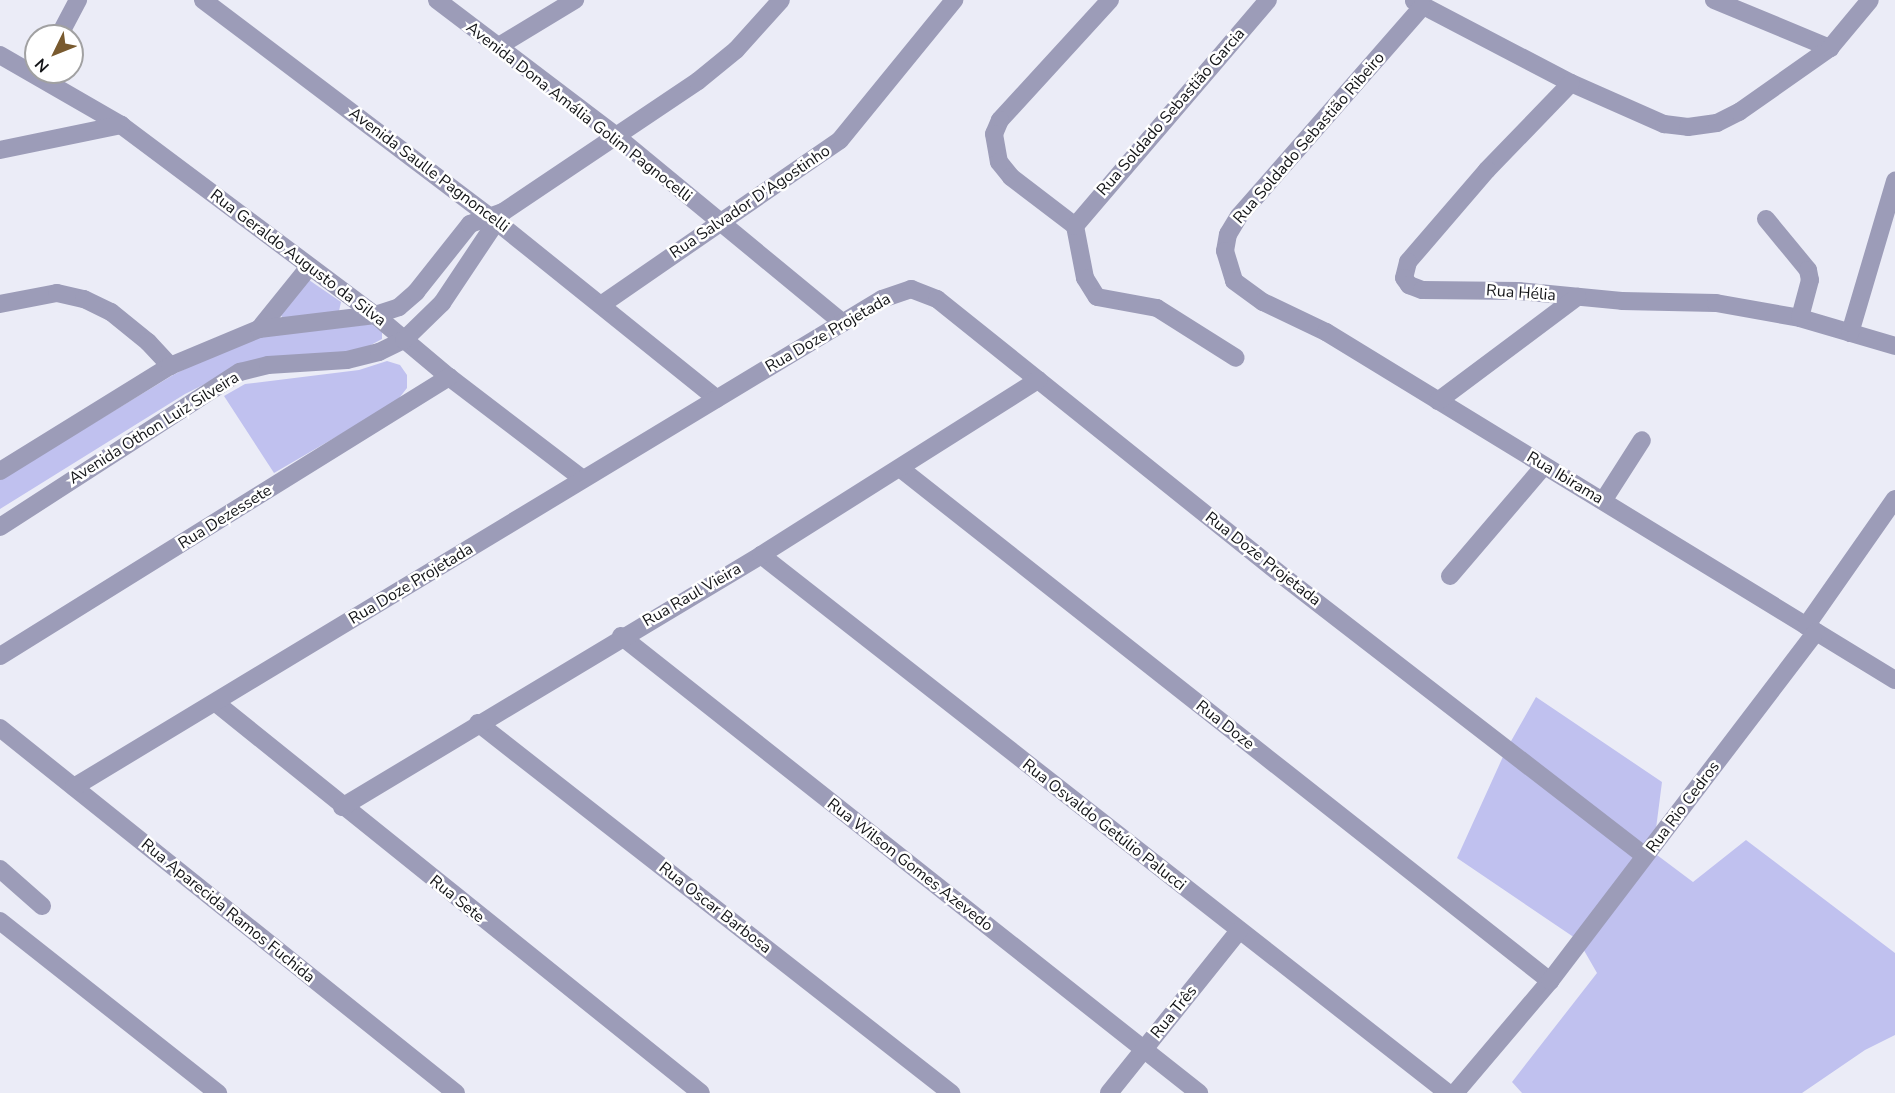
<!DOCTYPE html>
<html>
<head>
<meta charset="utf-8">
<style>
	body { margin:0 }
	#map { position:relative; width:1895px; height:1093px; overflow:hidden; background:#ebecf7; font-family:"Nunito Sans",sans-serif }
	div>[style] { position:absolute }
	[style*='--x'] { left:calc(var(--x)*1px); top:calc(var(--y)*1px); width:calc(var(--w)*1px); rotate:calc(var(--a)*1deg) }
	.green>* { inset:0; background:#c0c1ef }
	.minor>* { height:18px; margin:-9px; padding:0 9px; transform-origin:9px; border-radius:9px; background:#9c9cb8 }
	span { translate:-50% -50%; white-space:nowrap; text-align:center; line-height:1.15; -webkit-text-stroke:5px #fff; paint-order:stroke }
	.street-label { font-size:16px; color:#131417 }
	.north { position:absolute; left:24px; top:24px; width:60px; height:60px; box-sizing:border-box; background:#fff; border:2px solid #a1a1a2; border-radius:50%; rotate:227deg; font-size:16px; font-weight:700; line-height:24px; text-align:center; color:#131417 }
	.north::after { content:''; display:block; margin:auto; width:21px; height:27px; background:#795a2f; clip-path:polygon(50% 0,100% 100%,50% 72%,0 100%) }
</style>
</head>
<body>
<div id="map">
	<div class="green">
		<div style="clip-path:polygon(309px 280px,341px 302px,339px 311px,283px 319px,280px 313px)"></div>
		<div style="clip-path:polygon(371px 324px,382px 332px,382px 339px,358px 352px,237px 368px,185px 394px,0 509px,0 480px,173px 375px,228px 347px,260px 337px)"></div>
		<div style="clip-path:polygon(387px 361px,400px 365px,407px 375px,407px 388px,396px 402px,274px 473px,224px 396px,245px 384px,359px 370px)"></div>
		<div style="clip-path:polygon(1536px 697px,1662px 782px,1653px 852px,1693px 882px,1746px 840px,1895px 953px,1895px 1035px,1865px 1050px,1802px 1093px,1522px 1093px,1512px 1082px,1597px 973px,1578px 940px,1457px 858px,1506px 750px)"></div>
	</div>
	<div class="minor">
		<div style="--x:203;--y:0;--w:368;--a:37.1"></div>
		<div style="--x:497;--y:222;--w:282;--a:38.8"></div>
		<div style="--x:437;--y:0;--w:225;--a:37.2"></div>
		<div style="--x:616;--y:136;--w:294;--a:39.5"></div>
		<div style="--x:1110;--y:0;--w:163;--a:132.5"></div>
		<div style="--x:1000;--y:120;--w:15;--a:113"></div>
		<div style="--x:994;--y:134;--w:28;--a:80"></div>
		<div style="--x:999;--y:162;--w:19;--a:51"></div>
		<div style="--x:1011;--y:177;--w:81;--a:37.4"></div>
		<div style="--x:1075;--y:226;--w:53;--a:79.1"></div>
		<div style="--x:1085;--y:278;--w:22;--a:58"></div>
		<div style="--x:1097;--y:297;--w:61;--a:10.4"></div>
		<div style="--x:1157;--y:308;--w:93;--a:32.3"></div>
		<div style="--x:1714;--y:0;--w:126;--a:22.5"></div>
		<div style="--x:1414;--y:1;--w:177;--a:27.6"></div>
		<div style="--x:1571;--y:83;--w:102;--a:23.8"></div>
		<div style="--x:1664;--y:124;--w:24;--a:7"></div>
		<div style="--x:1688;--y:127;--w:29;--a:-8"></div>
		<div style="--x:1717;--y:123;--w:25;--a:-27"></div>
		<div style="--x:1739;--y:112;--w:111;--a:-35.1"></div>
		<div style="--x:1830;--y:48;--w:62;--a:-50.2"></div>
		<div style="--x:1422;--y:7;--w:278;--a:131.2"></div>
		<div style="--x:1239;--y:216;--w:21;--a:121"></div>
		<div style="--x:1228;--y:234;--w:17;--a:100"></div>
		<div style="--x:1225;--y:251;--w:31;--a:73"></div>
		<div style="--x:1234;--y:281;--w:36;--a:36"></div>
		<div style="--x:1263;--y:302;--w:70;--a:25.5"></div>
		<div style="--x:1326;--y:332;--w:667;--a:31.45"></div>
		<div style="--x:59;--y:36;--w:41;--a:-62.2"></div>
		<div style="--x:499;--y:46;--w:89;--a:-31.2"></div>
		<div style="--x:0;--y:55;--w:140;--a:30"></div>
		<div style="--x:121;--y:125;--w:317;--a:36.8"></div>
		<div style="--x:375;--y:315;--w:97;--a:40"></div>
		<div style="--x:449;--y:377;--w:168;--a:37.3"></div>
		<div style="--x:1571;--y:83;--w:121;--a:134"></div>
		<div style="--x:1487;--y:170;--w:121;--a:130.7"></div>
		<div style="--x:1408;--y:262;--w:16;--a:104"></div>
		<div style="--x:1404;--y:278;--w:9;--a:54"></div>
		<div style="--x:1409;--y:285;--w:14;--a:21"></div>
		<div style="--x:1422;--y:290;--w:97;--a:0.6"></div>
		<div style="--x:1519;--y:291;--w:103;--a:5.5"></div>
		<div style="--x:1622;--y:301;--w:94;--a:1.2"></div>
		<div style="--x:1716;--y:303;--w:85;--a:10.1"></div>
		<div style="--x:1800;--y:318;--w:99;--a:16.4"></div>
		<div style="--x:0;--y:150;--w:124;--a:-11.7"></div>
		<div style="--x:1766;--y:219;--w:66;--a:50.5"></div>
		<div style="--x:1808;--y:270;--w:10;--a:79"></div>
		<div style="--x:1810;--y:280;--w:39;--a:105"></div>
		<div style="--x:1075;--y:226;--w:297;--a:-49.5"></div>
		<div style="--x:0;--y:304;--w:58;--a:-10.9"></div>
		<div style="--x:57;--y:293;--w:28;--a:13"></div>
		<div style="--x:84;--y:299;--w:30;--a:26"></div>
		<div style="--x:111;--y:312;--w:48;--a:39"></div>
		<div style="--x:148;--y:342;--w:33;--a:47"></div>
		<div style="--x:601;--y:305;--w:290;--a:-34.6"></div>
		<div style="--x:840;--y:140;--w:181;--a:-50.8"></div>
		<div style="--x:259;--y:329;--w:80;--a:-51.1"></div>
		<div style="--x:1850;--y:333;--w:159;--a:-73.5"></div>
		<div style="--x:1438;--y:401;--w:174;--a:-36.8"></div>
		<div style="--x:901;--y:469;--w:827;--a:38.27"></div>
		<div style="--x:0;--y:471;--w:200;--a:-31.7"></div>
		<div style="--x:170;--y:366;--w:96;--a:-22.6"></div>
		<div style="--x:259;--y:329;--w:117;--a:-6.9"></div>
		<div style="--x:375;--y:315;--w:25;--a:-18"></div>
		<div style="--x:399;--y:307;--w:23;--a:-41"></div>
		<div style="--x:416;--y:292;--w:87;--a:-51.5"></div>
		<div style="--x:470;--y:224;--w:35;--a:-20"></div>
		<div style="--x:503;--y:212;--w:235;--a:-33.9"></div>
		<div style="--x:698;--y:81;--w:49;--a:-39.2"></div>
		<div style="--x:736;--y:50;--w:67;--a:-48"></div>
		<div style="--x:1603;--y:501;--w:72;--a:-57.4"></div>
		<div style="--x:0;--y:527;--w:286;--a:-32.9"></div>
		<div style="--x:240;--y:372;--w:29;--a:-14"></div>
		<div style="--x:268;--y:365;--w:79;--a:-3.6"></div>
		<div style="--x:347;--y:360;--w:33;--a:-14"></div>
		<div style="--x:379;--y:352;--w:28;--a:-26"></div>
		<div style="--x:404;--y:340;--w:53;--a:-44.2"></div>
		<div style="--x:442;--y:303;--w:108;--a:-56.3"></div>
		<div style="--x:761;--y:555;--w:873;--a:38.07"></div>
		<div style="--x:1450;--y:576;--w:145;--a:-49.5"></div>
		<div style="--x:1806;--y:626;--w:155;--a:-55"></div>
		<div style="--x:621;--y:636;--w:737;--a:38.33"></div>
		<div style="--x:0;--y:656;--w:529;--a:-31.86"></div>
		<div style="--x:216;--y:703;--w:622;--a:38.8"></div>
		<div style="--x:478;--y:723;--w:601;--a:38.03"></div>
		<div style="--x:0;--y:728;--w:584;--a:38.68"></div>
		<div style="--x:74;--y:787;--w:944;--a:-31.13"></div>
		<div style="--x:882;--y:299;--w:31;--a:-19"></div>
		<div style="--x:911;--y:289;--w:28;--a:21"></div>
		<div style="--x:937;--y:299;--w:445;--a:38.7"></div>
		<div style="--x:1284;--y:577;--w:456;--a:37.7"></div>
		<div style="--x:342;--y:807;--w:489;--a:-31"></div>
		<div style="--x:761;--y:555;--w:328;--a:-32.3"></div>
		<div style="--x:0;--y:869;--w:56;--a:41.4"></div>
		<div style="--x:0;--y:921;--w:278;--a:38.3"></div>
		<div style="--x:1109;--y:1093;--w:208;--a:-51.3"></div>
		<div style="--x:1455;--y:1093;--w:147;--a:-49.7"></div>
		<div style="--x:1550;--y:981;--w:439;--a:-52.7"></div>
	</div>
	<div class="street-label">
		<span style="left:579px;top:112px;rotate:38deg">Avenida Dona Amália Golim Pagnocelli</span>
		<span style="left:1171px;top:112px;rotate:-49deg">Rua Soldado Sebastião Garcia</span>
		<span style="left:1309px;top:138px;rotate:-49deg">Rua Soldado Sebastião Ribeiro</span>
		<span style="left:429px;top:170px;rotate:37deg">Avenida Saulle Pagnoncelli</span>
		<span style="left:750px;top:202px;rotate:-34deg">Rua Salvador D'Agostinho</span>
		<span style="left:298px;top:258px;rotate:37deg">Rua Geraldo Augusto da Silva</span>
		<span style="left:1521px;top:293px;rotate:4deg">Rua Hélia</span>
		<span style="left:828px;top:333px;rotate:-30deg">Rua Doze Projetada</span>
		<span style="left:154px;top:428px;rotate:-32deg">Avenida Othon Luiz Silveira</span>
		<span style="left:1565px;top:478px;rotate:31deg">Rua Ibirama</span>
		<span style="left:225px;top:517px;rotate:-32deg">Rua Dezessete</span>
		<span style="left:1263px;top:559px;rotate:38deg">Rua Doze Projetada</span>
		<span style="left:411px;top:584px;rotate:-31deg">Rua Doze Projetada</span>
		<span style="left:692px;top:595px;rotate:-30deg">Rua Raul Vieira</span>
		<span style="left:1225px;top:725px;rotate:38deg">Rua Doze</span>
		<span style="left:1683px;top:807px;rotate:-53deg">Rua Rio Cedros</span>
		<span style="left:1104px;top:825px;rotate:38deg">Rua Osvaldo Getúlio Palucci</span>
		<span style="left:910px;top:865px;rotate:38deg">Rua Wilson Gomes Azevedo</span>
		<span style="left:457px;top:899px;rotate:39deg">Rua Sete</span>
		<span style="left:715px;top:908px;rotate:38deg">Rua Oscar Barbosa</span>
		<span style="left:228px;top:911px;rotate:39deg">Rua Aparecida Ramos Fuchida</span>
		<span style="left:1174px;top:1012px;rotate:-51deg">Rua Três</span>
	</div>
	<div class="north">N</div>
</div>
</body>
</html>
